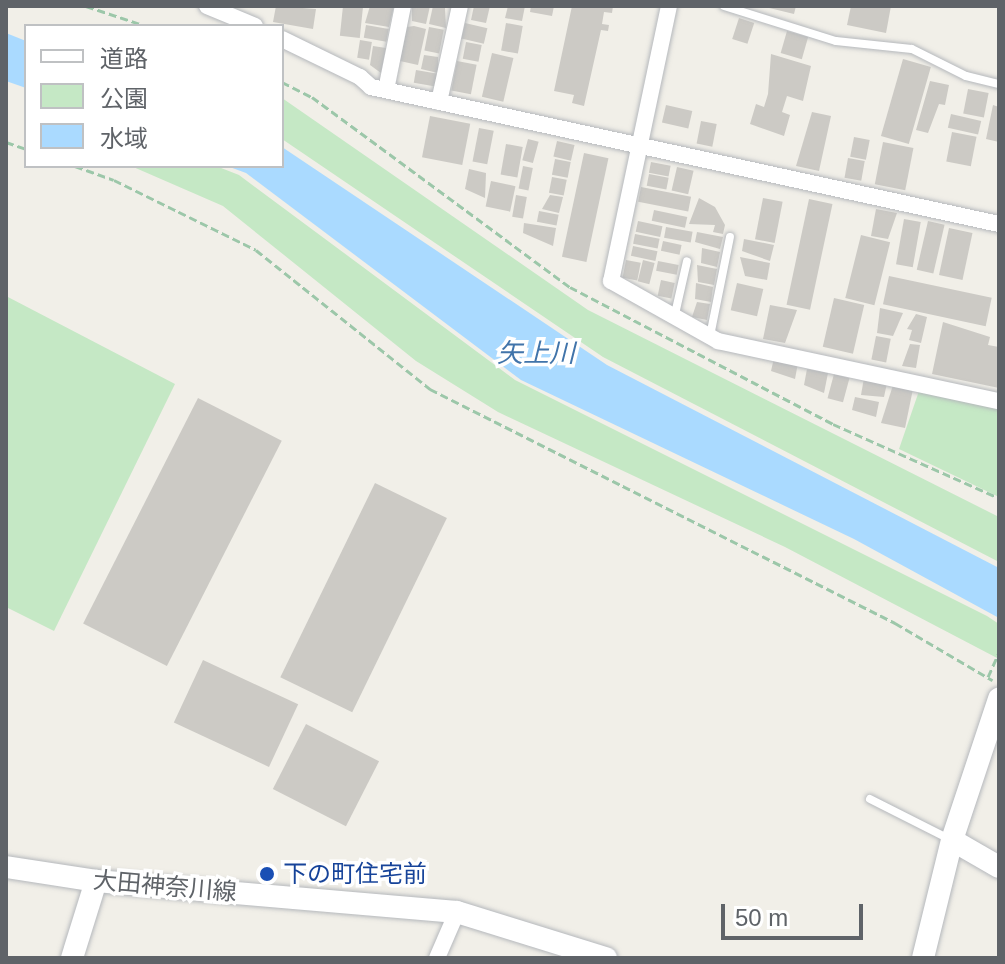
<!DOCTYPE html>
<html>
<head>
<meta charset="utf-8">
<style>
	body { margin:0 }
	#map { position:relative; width:1005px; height:964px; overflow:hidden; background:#f1efe8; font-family:Arial,"Noto Sans JP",sans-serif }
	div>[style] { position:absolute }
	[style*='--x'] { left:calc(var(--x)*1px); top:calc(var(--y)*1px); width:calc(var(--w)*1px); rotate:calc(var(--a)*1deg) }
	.green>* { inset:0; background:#c5e8c5 }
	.water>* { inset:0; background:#aadaff }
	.building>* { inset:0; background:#cccac5; transform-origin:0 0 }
	.path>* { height:3px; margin-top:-1.5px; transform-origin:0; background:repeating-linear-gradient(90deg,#9cc7a9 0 8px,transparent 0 12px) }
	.roads { filter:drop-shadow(0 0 2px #b5b8bc) drop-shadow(0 0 2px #b5b8bc) }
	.lane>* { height:8px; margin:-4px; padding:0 4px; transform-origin:4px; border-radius:4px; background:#fff }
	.street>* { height:16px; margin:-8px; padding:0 8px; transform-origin:8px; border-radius:8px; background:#fff }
	.secondary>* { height:22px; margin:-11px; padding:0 11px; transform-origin:11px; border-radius:11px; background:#fff }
	.dots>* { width:22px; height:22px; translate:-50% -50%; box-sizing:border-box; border:4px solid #fff; border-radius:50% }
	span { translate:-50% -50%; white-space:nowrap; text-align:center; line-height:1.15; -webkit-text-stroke:7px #fff; paint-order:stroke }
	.transit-label { font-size:24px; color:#164399 }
	.left { translate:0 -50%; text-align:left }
	.street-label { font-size:24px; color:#5f6368 }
	.water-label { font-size:26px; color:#4174aa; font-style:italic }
	.frame { position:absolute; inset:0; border:8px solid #5f6368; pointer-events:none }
	.legend { position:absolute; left:24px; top:24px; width:260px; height:144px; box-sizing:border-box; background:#fff; border:2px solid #bfc1c3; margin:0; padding:10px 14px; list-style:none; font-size:24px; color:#5f6368 }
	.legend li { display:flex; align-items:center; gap:16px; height:40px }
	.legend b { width:40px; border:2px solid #bfc1c3 }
	.scale { position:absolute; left:721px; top:904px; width:142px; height:36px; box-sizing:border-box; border:4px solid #5f6368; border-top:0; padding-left:10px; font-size:24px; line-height:28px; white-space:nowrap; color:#5f6368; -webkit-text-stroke:6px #fff; paint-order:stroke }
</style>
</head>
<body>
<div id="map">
	<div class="green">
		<div style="clip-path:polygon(282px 98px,588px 310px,999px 517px,999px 562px,603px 357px,282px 139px)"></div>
		<div style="clip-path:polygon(131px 166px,216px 166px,239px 175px,515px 380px,987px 616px,999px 624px,999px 659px,785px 547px,498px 412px,416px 361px,223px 206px)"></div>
		<div style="clip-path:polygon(6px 296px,175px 384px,54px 631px,6px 607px)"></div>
		<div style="clip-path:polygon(919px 391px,999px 407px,999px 497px,899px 449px)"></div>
	</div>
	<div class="water">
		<div style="clip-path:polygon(6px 33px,26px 41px,26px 88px,6px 81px)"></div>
		<div style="clip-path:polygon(282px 147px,607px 365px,999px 568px,999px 618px,854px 539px,521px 380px,246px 173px,227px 166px,282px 166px)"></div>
	</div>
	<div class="building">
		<div style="clip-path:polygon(276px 6px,316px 9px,313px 29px,273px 22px)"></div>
		<div style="left:343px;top:6px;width:20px;height:30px;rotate:6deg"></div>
		<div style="clip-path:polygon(394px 6px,389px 27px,365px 23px,370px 6px)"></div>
		<div style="clip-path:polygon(412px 6px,430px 6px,426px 24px,412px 21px)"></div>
		<div style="clip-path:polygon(433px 6px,445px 8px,446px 28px,429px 24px)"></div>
		<div style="clip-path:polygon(474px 6px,490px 6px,486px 23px,471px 20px)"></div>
		<div style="clip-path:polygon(508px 6px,525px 6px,522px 21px,505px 18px)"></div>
		<div style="clip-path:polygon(531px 6px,554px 6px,552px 16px,530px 12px)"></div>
		<div style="clip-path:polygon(572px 6px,613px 6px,612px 13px,604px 12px,602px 24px,609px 25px,608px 31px,601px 30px,584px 106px,572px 103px,574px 95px,554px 91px)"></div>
		<div style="clip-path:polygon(761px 6px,796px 6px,794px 14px)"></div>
		<div style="clip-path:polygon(851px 6px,891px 6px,886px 33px,847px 25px)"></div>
		<div style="left:739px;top:18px;width:16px;height:22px;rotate:18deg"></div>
		<div style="left:465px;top:23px;width:23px;height:16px;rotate:13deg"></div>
		<div style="left:506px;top:23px;width:17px;height:28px;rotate:10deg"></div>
		<div style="left:366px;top:25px;width:23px;height:13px;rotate:10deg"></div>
		<div style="clip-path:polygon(414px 26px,426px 29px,418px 65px,400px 61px,407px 27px)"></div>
		<div style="left:429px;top:27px;width:15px;height:24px;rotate:11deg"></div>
		<div style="left:787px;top:31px;width:22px;height:23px;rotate:16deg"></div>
		<div style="left:360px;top:40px;width:12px;height:18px;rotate:9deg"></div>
		<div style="left:466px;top:42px;width:16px;height:17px;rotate:11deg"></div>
		<div style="clip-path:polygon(373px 46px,386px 48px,381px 73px,370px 65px)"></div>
		<div style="left:492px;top:53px;width:22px;height:45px;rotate:13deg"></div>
		<div style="clip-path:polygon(771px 54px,811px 66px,803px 101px,787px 96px,782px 112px,790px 115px,784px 136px,750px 124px,756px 104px,764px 107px,768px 94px)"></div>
		<div style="clip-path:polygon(424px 55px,438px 57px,438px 73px,421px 69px)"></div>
		<div style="left:903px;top:59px;width:29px;height:80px;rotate:16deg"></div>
		<div style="left:457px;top:61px;width:20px;height:30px;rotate:11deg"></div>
		<div style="left:416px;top:70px;width:22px;height:13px;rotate:10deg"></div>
		<div style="clip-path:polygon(930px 81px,949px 85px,945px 105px,939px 104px,928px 133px,916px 130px)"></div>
		<div style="left:968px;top:89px;width:21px;height:25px;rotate:11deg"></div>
		<div style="left:666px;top:105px;width:27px;height:18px;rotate:13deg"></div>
		<div style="clip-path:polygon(993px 105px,999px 107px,999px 142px,986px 139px)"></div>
		<div style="clip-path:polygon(812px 112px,831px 116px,819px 171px,796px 166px)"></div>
		<div style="left:951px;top:114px;width:31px;height:14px;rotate:13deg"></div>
		<div style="left:430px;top:116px;width:41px;height:42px;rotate:11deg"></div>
		<div style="left:701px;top:121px;width:16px;height:23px;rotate:11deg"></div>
		<div style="left:479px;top:128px;width:15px;height:34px;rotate:11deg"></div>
		<div style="left:952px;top:132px;width:25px;height:30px;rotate:11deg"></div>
		<div style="left:854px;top:137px;width:16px;height:20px;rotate:11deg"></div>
		<div style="left:528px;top:139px;width:11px;height:22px;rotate:15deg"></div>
		<div style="left:557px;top:141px;width:18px;height:16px;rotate:13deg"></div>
		<div style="left:883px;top:142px;width:31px;height:43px;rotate:11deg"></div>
		<div style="left:506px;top:144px;width:17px;height:31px;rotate:10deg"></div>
		<div style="left:584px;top:153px;width:25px;height:106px;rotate:12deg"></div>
		<div style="left:848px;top:158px;width:17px;height:20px;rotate:10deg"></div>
		<div style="left:555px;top:159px;width:16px;height:16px;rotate:11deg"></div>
		<div style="left:651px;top:162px;width:20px;height:11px;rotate:11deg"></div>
		<div style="left:523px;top:166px;width:10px;height:23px;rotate:11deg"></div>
		<div style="left:677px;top:167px;width:17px;height:24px;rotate:13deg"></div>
		<div style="clip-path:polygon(469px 169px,486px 173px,485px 198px,465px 189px)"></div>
		<div style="left:649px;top:174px;width:20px;height:12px;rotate:11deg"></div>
		<div style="left:552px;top:177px;width:15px;height:16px;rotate:11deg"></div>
		<div style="left:491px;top:181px;width:25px;height:26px;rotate:12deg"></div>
		<div style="left:641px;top:187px;width:51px;height:15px;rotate:11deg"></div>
		<div style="left:516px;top:195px;width:11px;height:22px;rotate:10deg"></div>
		<div style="clip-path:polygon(550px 195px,563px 197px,559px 213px,542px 209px)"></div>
		<div style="clip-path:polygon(699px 198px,715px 207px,725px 225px,723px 234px,713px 232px,715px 225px,689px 224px)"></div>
		<div style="left:763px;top:198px;width:20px;height:42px;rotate:11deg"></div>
		<div style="left:809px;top:199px;width:24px;height:108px;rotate:12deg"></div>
		<div style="clip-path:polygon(876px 209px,897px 213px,888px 239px,871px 236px)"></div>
		<div style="left:654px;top:210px;width:34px;height:11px;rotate:12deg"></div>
		<div style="left:539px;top:211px;width:20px;height:11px;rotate:11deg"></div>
		<div style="left:904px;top:219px;width:17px;height:46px;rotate:10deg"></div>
		<div style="left:638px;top:221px;width:25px;height:11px;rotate:12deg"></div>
		<div style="left:928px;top:221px;width:17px;height:50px;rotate:13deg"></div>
		<div style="clip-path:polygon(524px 223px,556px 228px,553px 246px,523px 233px)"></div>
		<div style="left:666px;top:227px;width:27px;height:11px;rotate:10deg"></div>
		<div style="left:949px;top:228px;width:24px;height:48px;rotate:12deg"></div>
		<div style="clip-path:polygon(697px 232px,723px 237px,720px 249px,695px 242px)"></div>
		<div style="left:635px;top:234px;width:25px;height:10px;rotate:11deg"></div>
		<div style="left:861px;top:235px;width:30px;height:65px;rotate:14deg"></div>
		<div style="clip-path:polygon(744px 239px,774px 245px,770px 261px,742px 251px)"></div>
		<div style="left:663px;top:241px;width:19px;height:10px;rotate:12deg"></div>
		<div style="left:633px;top:246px;width:25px;height:10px;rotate:12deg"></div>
		<div style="clip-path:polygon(702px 248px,720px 252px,717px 267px,701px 263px)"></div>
		<div style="clip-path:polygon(740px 257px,770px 263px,767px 280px,745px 276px)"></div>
		<div style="left:626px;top:260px;width:15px;height:18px;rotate:11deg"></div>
		<div style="left:643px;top:260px;width:12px;height:22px;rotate:14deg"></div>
		<div style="left:658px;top:261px;width:21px;height:10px;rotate:11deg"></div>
		<div style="clip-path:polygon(697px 265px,717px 269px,714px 285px,698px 282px)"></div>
		<div style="left:889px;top:276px;width:105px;height:29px;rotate:12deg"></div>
		<div style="left:661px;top:280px;width:14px;height:16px;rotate:12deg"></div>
		<div style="clip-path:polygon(696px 283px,713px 287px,711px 302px,695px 299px)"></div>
		<div style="left:737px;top:283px;width:27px;height:28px;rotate:13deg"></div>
		<div style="left:834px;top:298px;width:31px;height:50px;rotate:13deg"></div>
		<div style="clip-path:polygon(697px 302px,710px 304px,707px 320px,692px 317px)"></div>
		<div style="clip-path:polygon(770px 305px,797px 310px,785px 343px,763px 339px)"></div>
		<div style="clip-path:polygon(880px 308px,903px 313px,893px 336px,877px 333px)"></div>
		<div style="clip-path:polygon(916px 314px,927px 317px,921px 343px,909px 340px,912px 330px,907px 329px)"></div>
		<div style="clip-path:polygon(943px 322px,990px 337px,988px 345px,999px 347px,999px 388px,932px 374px)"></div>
		<div style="left:876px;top:336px;width:15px;height:24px;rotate:11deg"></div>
		<div style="clip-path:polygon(910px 344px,920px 345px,916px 368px,902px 366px)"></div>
		<div style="clip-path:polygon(774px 358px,798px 363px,795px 379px,771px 371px)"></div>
		<div style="clip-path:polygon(807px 369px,828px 373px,824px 393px,804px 385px)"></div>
		<div style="left:834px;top:374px;width:16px;height:25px;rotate:15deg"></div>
		<div style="clip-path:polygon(864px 378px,887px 383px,884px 397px,861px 395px)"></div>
		<div style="clip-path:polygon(893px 385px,913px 389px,905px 428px,881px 423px)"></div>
		<div style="clip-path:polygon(855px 397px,879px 402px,876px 417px,852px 410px)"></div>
		<div style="left:198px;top:398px;width:94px;height:253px;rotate:27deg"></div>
		<div style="left:375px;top:483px;width:80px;height:216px;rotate:26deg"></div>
		<div style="left:203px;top:660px;width:105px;height:69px;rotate:25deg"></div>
		<div style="left:306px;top:724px;width:82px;height:73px;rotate:27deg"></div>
	</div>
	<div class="path">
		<div style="--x:86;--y:6;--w:63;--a:18.4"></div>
		<div style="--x:282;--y:82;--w:34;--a:27"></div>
		<div style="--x:312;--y:97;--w:320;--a:36.4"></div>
		<div style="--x:570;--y:287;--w:297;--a:27.5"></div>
		<div style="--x:833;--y:424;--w:182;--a:24"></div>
		<div style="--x:6;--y:142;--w:21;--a:19"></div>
		<div style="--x:75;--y:166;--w:41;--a:19.7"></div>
		<div style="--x:114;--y:180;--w:158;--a:26.2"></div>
		<div style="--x:256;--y:250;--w:223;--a:38.6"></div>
		<div style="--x:430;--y:389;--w:521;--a:26.71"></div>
		<div style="--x:895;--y:623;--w:113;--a:30.4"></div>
		<div style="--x:988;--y:677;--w:27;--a:-66"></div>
	</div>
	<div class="roads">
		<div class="lane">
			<div style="--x:724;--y:6;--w:117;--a:17.4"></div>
			<div style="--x:836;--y:41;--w:76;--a:6"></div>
			<div style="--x:912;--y:49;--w:60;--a:26.6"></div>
			<div style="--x:966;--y:76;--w:34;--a:14"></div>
			<div style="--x:675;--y:314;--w:54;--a:-77.2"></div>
			<div style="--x:710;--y:336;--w:101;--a:-78.6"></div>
			<div style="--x:870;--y:799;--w:91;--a:26.8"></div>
		</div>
		<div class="street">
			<div style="--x:207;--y:6;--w:52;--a:22.6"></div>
			<div style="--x:669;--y:6;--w:281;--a:101.9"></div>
			<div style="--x:611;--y:281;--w:123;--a:29.3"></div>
			<div style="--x:718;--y:341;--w:287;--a:12.1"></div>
			<div style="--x:282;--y:39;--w:87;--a:26"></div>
			<div style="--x:360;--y:77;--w:15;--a:42"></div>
			<div style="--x:371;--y:87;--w:643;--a:12.31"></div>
			<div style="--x:386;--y:90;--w:86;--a:-78.6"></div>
			<div style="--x:439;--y:102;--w:98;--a:-77.7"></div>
			<div style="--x:437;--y:958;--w:50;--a:-66.5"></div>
		</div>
		<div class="secondary">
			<div style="--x:952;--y:840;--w:54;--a:29.9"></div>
			<div style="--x:6;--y:867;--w:91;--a:8.8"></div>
			<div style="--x:96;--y:881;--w:362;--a:4.9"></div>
			<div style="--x:457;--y:912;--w:156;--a:17.2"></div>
			<div style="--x:72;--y:958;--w:81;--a:-72.7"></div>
			<div style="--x:923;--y:958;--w:122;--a:-76.2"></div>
			<div style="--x:952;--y:840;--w:149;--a:-71.6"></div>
		</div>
	</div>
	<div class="dots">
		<div style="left:267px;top:874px;background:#1a4fb4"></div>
	</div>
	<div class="transit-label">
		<span class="left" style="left:283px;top:874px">下の町住宅前</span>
	</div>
	<div class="street-label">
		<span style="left:165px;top:886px;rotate:5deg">大田神奈川線</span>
	</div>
	<div class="water-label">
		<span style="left:536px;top:354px">矢上川</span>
	</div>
	<div class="frame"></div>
	<ul class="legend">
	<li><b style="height:10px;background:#fff"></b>道路</li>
	<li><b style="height:22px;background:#c5e8c5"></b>公園</li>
	<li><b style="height:22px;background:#aadaff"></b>水域</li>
	</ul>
	<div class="scale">50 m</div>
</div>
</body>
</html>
